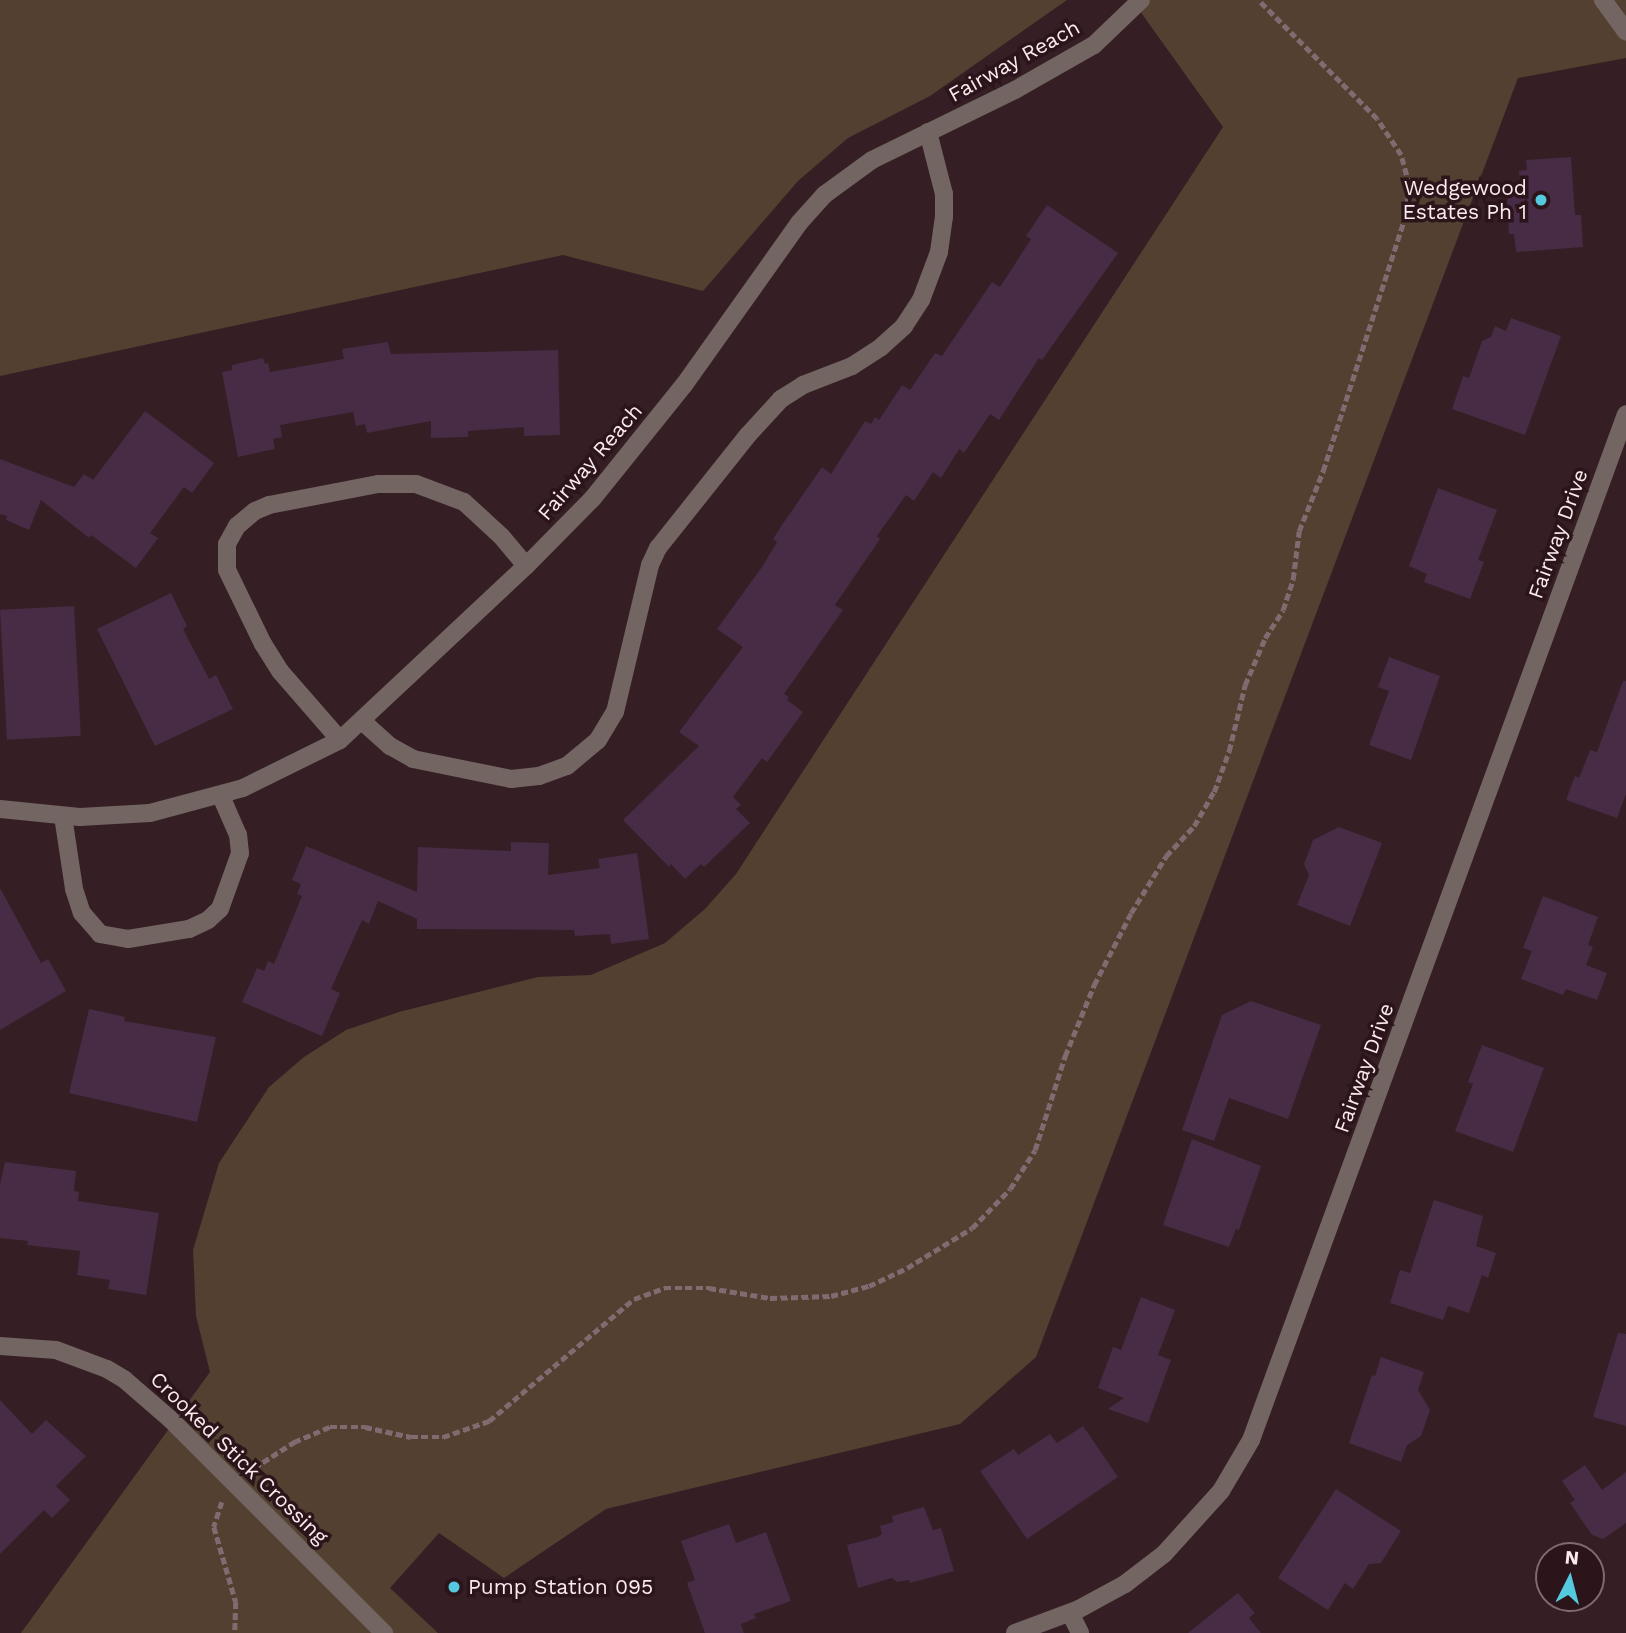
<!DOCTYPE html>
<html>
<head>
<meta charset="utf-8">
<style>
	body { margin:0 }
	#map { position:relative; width:1626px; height:1633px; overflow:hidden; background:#361e25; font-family:"Work Sans",sans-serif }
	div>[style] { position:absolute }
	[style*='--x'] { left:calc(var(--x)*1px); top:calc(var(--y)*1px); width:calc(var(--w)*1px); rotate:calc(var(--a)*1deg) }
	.green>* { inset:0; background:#534030 }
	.building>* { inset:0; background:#482b44; transform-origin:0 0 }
	.path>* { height:4.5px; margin-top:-2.25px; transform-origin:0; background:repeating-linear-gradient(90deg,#816b71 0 7px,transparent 0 10.5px) }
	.minor>* { height:18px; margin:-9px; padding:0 9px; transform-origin:9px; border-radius:9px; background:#726562 }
	.dots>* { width:19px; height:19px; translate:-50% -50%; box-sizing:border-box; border:4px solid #2b151b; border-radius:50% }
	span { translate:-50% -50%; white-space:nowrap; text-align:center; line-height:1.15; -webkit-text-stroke:7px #2b151b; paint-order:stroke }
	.street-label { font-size:21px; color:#fbeaee }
	.poi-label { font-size:21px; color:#fbeaee }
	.right { translate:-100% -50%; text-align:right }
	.left { translate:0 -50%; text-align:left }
	.north { position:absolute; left:1535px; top:1542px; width:70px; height:70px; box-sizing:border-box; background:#2b151b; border:2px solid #7e6a6f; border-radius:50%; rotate:6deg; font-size:19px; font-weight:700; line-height:28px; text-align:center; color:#fbeaee }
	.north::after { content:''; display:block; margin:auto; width:24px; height:32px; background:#55cade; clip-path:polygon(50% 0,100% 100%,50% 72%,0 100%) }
</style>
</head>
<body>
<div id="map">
	<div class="green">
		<div style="clip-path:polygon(0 0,1067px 0,930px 96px,848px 138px,798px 181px,703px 291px,563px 255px,0 376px)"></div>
		<div style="clip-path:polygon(1132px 0,1626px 0,1626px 58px,1518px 78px,1036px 1357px,960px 1424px,606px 1509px,504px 1578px,439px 1533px,390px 1588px,438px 1633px,21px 1633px,210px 1372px,196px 1316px,193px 1250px,219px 1163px,269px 1087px,304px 1057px,346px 1030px,399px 1012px,538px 977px,591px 975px,665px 943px,705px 909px,736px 874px,1223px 127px)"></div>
	</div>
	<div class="building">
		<div style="clip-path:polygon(1571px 157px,1575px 215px,1581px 215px,1583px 247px,1516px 252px,1514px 234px,1509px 234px,1507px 193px,1521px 192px,1519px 171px,1527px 170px,1526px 160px)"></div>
		<div style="clip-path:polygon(1047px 205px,1118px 253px,1042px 360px,1039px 358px,999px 420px,990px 414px,964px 453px,959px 449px,941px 478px,933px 472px,914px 501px,906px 495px,877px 536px,880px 539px,835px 605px,843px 610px,784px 694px,789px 697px,787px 700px,803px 712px,767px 762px,762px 758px,733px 797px,741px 805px,736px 809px,750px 823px,704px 867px,701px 864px,685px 879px,671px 864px,669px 867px,623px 820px,699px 746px,679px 732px,743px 647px,717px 629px,762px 567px,777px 542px,773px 539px,782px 525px,822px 467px,831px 474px,865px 421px,871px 424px,875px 417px,879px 420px,902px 385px,910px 390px,935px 353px,942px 356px,992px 282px,1000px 287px,1031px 239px,1026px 236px)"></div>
		<div style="clip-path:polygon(1511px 318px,1561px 336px,1525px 435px,1452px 409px,1463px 376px,1469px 378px,1482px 341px,1491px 337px,1495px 326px,1506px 331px)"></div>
		<div style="clip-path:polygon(388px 342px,391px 354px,558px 350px,560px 435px,524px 436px,524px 427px,468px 431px,468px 437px,431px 438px,431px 421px,367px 433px,365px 424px,356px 426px,353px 412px,280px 425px,282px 437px,273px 439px,275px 449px,238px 457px,222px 372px,232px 370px,232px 365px,263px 358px,265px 364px,268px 363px,270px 372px,344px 359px,342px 349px)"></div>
		<div style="clip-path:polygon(145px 411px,214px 463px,192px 493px,184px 487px,150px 533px,158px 538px,136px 568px,91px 535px,89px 538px,41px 500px,29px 530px,6px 520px,7px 516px,0 514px,0 459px,74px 487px,84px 474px,93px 480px)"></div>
		<div style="clip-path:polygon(1438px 488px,1497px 510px,1478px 560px,1484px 562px,1470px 599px,1424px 582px,1427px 574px,1409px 566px)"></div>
		<div style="clip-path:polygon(171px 593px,187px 626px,183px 629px,209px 679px,216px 675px,233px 709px,155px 746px,97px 629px)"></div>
		<div style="left:74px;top:606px;width:130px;height:74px;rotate:87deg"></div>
		<div style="clip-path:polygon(1389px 657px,1440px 676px,1411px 760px,1369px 745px,1389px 691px,1378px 687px)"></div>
		<div style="clip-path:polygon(1623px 681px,1626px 681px,1626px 794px,1617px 818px,1566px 800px,1575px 776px,1579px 778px,1590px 750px,1597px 752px)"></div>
		<div style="clip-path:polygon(1339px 827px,1382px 843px,1350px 926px,1297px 905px,1309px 875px,1304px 864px,1313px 840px)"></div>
		<div style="clip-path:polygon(511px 842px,549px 843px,548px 875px,600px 868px,598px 859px,637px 853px,649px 939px,611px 944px,610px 934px,575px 936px,574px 930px,417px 929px,417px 919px,378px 901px,369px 924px,362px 920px,331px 989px,340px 993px,322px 1036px,242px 1002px,257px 968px,264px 971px,268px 961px,274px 964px,302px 896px,297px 894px,301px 884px,292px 880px,306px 846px,417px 892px,418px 847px,511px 851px)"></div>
		<div style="clip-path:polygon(0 888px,41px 963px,48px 959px,66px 991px,0 1030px)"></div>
		<div style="clip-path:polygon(1543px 896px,1598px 917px,1588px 945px,1593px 947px,1586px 965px,1607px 973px,1597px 1000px,1566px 989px,1563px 995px,1521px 979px,1532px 951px,1523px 948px)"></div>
		<div style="clip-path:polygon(1251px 1001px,1321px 1025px,1288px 1119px,1229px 1098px,1214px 1141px,1182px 1130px,1222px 1015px)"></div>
		<div style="clip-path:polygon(89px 1009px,125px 1017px,124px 1021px,216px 1037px,197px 1122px,69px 1093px)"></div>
		<div style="clip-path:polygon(1482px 1045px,1544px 1068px,1513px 1152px,1455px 1131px,1473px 1084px,1468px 1082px)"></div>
		<div style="clip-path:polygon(1192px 1139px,1261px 1166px,1239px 1230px,1236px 1229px,1229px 1247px,1163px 1225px)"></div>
		<div style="clip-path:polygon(5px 1162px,76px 1171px,74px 1191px,79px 1192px,78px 1201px,159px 1213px,146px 1295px,108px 1289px,110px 1280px,77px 1275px,80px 1251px,27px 1245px,28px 1241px,0 1238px,0 1184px)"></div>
		<div style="clip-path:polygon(1434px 1200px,1483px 1216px,1476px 1246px,1496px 1253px,1488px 1278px,1482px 1275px,1469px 1313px,1448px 1306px,1443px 1320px,1390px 1303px,1400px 1270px,1410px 1273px)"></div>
		<div style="clip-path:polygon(1141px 1297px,1175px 1310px,1158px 1355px,1171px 1360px,1148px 1423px,1108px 1409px,1124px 1398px,1098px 1388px,1113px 1347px,1121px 1350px)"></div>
		<div style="clip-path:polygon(1618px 1333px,1626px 1334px,1626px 1426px,1593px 1417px)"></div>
		<div style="clip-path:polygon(1381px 1357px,1424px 1372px,1418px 1390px,1430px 1410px,1421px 1436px,1407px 1445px,1401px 1462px,1349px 1443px,1372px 1375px,1375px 1376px)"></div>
		<div style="clip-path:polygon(0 1400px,32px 1434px,46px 1420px,86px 1456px,56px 1486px,70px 1500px,52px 1518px,44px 1510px,0 1554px)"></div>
		<div style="clip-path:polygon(1083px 1426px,1118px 1477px,1027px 1539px,980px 1471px,1014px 1449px,1018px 1455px,1050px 1434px,1057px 1443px)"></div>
		<div style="clip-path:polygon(1585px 1465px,1602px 1490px,1626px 1472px,1626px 1523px,1603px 1539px,1592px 1535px,1570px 1503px,1575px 1500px,1562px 1481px)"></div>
		<div style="clip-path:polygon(1336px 1489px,1401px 1531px,1381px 1563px,1369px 1564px,1353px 1589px,1345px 1583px,1328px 1610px,1278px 1578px)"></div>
		<div style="clip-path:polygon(924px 1507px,933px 1530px,941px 1528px,954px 1571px,910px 1583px,909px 1580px,897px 1582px,892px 1578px,858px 1588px,847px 1545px,878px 1537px,882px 1534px,880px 1526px,893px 1522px,892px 1516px)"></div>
		<div style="clip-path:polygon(729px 1524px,736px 1543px,766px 1532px,791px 1601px,754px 1614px,756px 1618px,741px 1624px,744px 1633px,705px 1633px,687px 1583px,695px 1580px,681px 1541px)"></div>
		<div style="clip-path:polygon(1238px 1593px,1255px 1613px,1249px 1618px,1261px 1633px,1188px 1633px)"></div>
	</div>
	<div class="path">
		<div style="--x:254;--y:1468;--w:48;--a:-33"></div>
		<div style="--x:294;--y:1442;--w:39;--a:-23"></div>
		<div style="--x:330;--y:1427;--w:35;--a:0"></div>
		<div style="--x:365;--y:1427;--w:47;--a:12.3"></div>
		<div style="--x:411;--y:1437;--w:32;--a:0"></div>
		<div style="--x:443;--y:1437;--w:49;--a:-19.2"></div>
		<div style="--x:489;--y:1421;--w:189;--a:-40.1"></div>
		<div style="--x:634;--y:1299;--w:32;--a:-20"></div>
		<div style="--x:664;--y:1288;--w:45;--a:0"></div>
		<div style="--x:709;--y:1288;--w:62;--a:9.3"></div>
		<div style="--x:770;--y:1298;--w:61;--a:-1.9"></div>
		<div style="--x:831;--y:1296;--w:39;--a:-15"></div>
		<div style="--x:869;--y:1286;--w:42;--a:-25.3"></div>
		<div style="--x:907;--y:1268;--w:76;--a:-31.6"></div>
		<div style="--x:972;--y:1228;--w:54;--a:-45.7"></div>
		<div style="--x:1010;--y:1189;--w:46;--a:-57.3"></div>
		<div style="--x:1035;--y:1150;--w:99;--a:-72.3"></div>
		<div style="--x:1065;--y:1056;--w:77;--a:-67.8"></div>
		<div style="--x:1094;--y:985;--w:81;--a:-62.8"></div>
		<div style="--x:1131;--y:913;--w:67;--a:-58.4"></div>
		<div style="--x:1166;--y:856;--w:41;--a:-47"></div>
		<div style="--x:1194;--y:826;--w:39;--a:-60"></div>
		<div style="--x:1214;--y:792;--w:44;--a:-69.9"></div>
		<div style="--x:1229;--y:751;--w:68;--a:-76.4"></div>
		<div style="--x:1245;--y:685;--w:51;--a:-66.9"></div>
		<div style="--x:1265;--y:638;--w:33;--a:-57"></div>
		<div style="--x:1283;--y:610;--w:33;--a:-72"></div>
		<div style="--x:1293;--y:579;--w:48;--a:-82.9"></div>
		<div style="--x:1299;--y:531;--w:65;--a:-68.2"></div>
		<div style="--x:1323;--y:471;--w:270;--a:-72.1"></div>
		<div style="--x:1406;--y:214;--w:29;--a:-84"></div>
		<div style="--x:1409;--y:185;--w:31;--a:-105"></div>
		<div style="--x:1401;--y:155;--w:43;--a:-123.7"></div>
		<div style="--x:1377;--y:119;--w:168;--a:-135"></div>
		<div style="--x:222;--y:1502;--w:26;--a:108"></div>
		<div style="--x:214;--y:1527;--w:78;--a:73.7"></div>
		<div style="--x:236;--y:1602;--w:31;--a:92"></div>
	</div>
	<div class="minor">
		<div style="--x:1603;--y:0;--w:39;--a:54"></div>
		<div style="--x:362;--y:721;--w:38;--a:42"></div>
		<div style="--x:390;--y:746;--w:26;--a:29"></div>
		<div style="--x:413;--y:759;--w:100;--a:11.5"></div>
		<div style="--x:511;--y:779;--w:28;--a:-6"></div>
		<div style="--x:539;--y:776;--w:30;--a:-20"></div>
		<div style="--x:567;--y:766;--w:40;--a:-40"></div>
		<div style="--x:598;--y:740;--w:33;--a:-59"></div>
		<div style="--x:615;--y:712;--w:151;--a:-76.6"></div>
		<div style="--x:650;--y:565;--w:19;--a:-65"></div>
		<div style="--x:658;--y:548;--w:144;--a:-51.5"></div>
		<div style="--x:748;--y:435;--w:49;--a:-47.5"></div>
		<div style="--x:781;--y:399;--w:26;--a:-32"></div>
		<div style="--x:803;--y:385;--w:53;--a:-21.2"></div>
		<div style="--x:852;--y:366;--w:35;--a:-33"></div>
		<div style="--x:881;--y:347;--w:31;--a:-42"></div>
		<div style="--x:904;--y:326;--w:31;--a:-57"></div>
		<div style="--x:921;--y:300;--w:51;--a:-69.4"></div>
		<div style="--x:939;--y:252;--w:35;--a:-82"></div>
		<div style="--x:944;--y:217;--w:23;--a:-90"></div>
		<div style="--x:944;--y:194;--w:64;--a:-104.5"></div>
		<div style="--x:340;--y:740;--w:91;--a:-131"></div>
		<div style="--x:280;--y:671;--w:32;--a:-122"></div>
		<div style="--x:263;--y:644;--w:82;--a:-115.9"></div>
		<div style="--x:227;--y:570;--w:26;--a:-90"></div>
		<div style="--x:227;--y:544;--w:21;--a:-61"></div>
		<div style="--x:237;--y:526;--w:23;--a:-40"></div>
		<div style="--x:255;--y:511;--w:15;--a:-23"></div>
		<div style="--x:269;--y:505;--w:111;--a:-10.9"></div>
		<div style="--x:378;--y:484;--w:38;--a:0"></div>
		<div style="--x:416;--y:484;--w:51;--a:20.6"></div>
		<div style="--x:464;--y:502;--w:50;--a:42.6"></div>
		<div style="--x:501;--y:536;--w:39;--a:50"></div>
		<div style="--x:0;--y:809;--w:80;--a:5.7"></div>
		<div style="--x:80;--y:817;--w:70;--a:-3.3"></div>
		<div style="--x:150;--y:813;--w:96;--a:-15"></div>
		<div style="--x:243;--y:788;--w:108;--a:-26.3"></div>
		<div style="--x:340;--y:740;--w:255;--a:-43.1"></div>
		<div style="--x:526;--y:566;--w:95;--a:-45.4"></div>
		<div style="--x:593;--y:498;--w:145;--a:-51.2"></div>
		<div style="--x:684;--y:385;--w:199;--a:-54.6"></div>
		<div style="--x:799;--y:223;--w:38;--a:-48"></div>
		<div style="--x:824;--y:195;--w:59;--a:-36.1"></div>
		<div style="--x:872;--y:160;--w:159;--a:-26.1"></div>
		<div style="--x:1015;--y:90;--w:91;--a:-29.7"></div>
		<div style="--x:1094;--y:45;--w:65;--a:-43.8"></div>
		<div style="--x:63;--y:816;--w:74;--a:81.4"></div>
		<div style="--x:74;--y:889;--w:25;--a:72"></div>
		<div style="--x:82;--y:913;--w:28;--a:49"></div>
		<div style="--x:100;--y:934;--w:28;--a:10"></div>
		<div style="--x:128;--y:939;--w:62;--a:-9.3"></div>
		<div style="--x:189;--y:929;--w:21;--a:-25"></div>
		<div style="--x:208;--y:920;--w:16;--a:-43"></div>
		<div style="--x:220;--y:909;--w:59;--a:-70.3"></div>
		<div style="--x:240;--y:853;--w:18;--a:-96"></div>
		<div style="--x:238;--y:835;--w:43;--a:-113.6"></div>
		<div style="--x:0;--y:1346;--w:56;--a:4.1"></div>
		<div style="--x:56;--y:1350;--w:54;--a:20.4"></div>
		<div style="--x:107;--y:1369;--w:21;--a:31"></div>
		<div style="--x:125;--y:1380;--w:60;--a:40.9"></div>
		<div style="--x:170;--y:1419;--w:303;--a:45"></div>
		<div style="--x:1070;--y:1613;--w:22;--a:63"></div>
		<div style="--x:1015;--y:1633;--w:68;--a:-20.6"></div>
		<div style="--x:1079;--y:1609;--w:52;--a:-28.5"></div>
		<div style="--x:1125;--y:1584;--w:49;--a:-37.6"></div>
		<div style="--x:1164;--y:1554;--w:85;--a:-47.9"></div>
		<div style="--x:1221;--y:1491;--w:59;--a:-59.5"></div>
		<div style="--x:1251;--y:1440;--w:1092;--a:-69.92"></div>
	</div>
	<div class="dots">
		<div style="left:1541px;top:200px;background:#55cade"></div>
		<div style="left:454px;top:1587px;background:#55cade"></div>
	</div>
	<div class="street-label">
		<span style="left:1014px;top:61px;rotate:-29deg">Fairway Reach</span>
		<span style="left:590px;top:462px;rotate:-49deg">Fairway Reach</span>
		<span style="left:1558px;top:534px;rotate:-70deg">Fairway Drive</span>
		<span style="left:1364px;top:1068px;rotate:-70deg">Fairway Drive</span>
		<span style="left:239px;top:1458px;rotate:44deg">Crooked Stick Crossing</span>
	</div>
	<div class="poi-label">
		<span class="right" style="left:1527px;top:200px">Wedgewood<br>Estates Ph 1</span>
		<span class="left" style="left:468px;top:1587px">Pump Station 095</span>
	</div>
	<div class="north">N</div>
</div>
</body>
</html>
